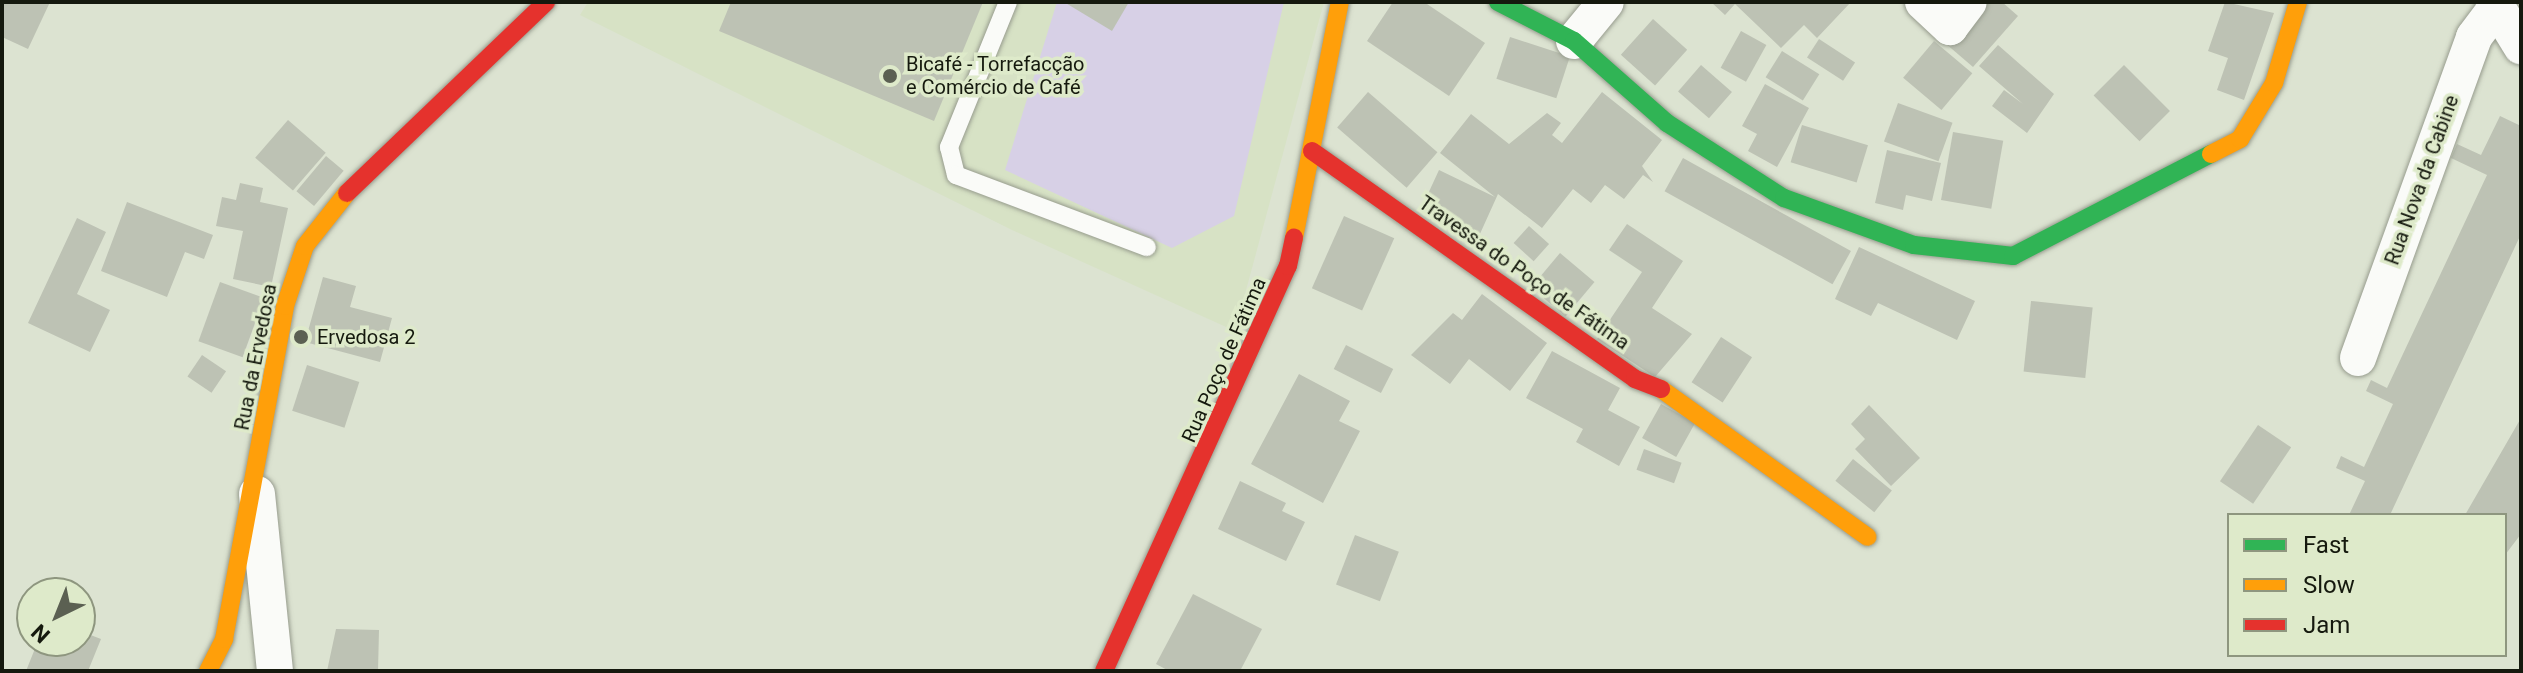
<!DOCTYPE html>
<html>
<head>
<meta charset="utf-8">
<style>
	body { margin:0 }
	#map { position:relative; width:2523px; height:673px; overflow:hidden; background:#dce3d1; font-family:Roboto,sans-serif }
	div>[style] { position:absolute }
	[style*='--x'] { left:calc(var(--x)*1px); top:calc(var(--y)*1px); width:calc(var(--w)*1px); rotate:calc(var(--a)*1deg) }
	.built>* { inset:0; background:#d7e2c5 }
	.green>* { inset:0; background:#d7d0e6 }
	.building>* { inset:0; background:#bdc2b4; transform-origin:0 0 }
	.roads { filter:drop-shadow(0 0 2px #979c8e) drop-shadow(0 0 2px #979c8e) }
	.lane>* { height:18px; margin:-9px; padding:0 9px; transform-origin:9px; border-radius:9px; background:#fafbf8 }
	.street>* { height:36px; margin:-18px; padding:0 18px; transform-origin:18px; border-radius:18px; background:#fafbf8 }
	.fast>* { height:18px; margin:-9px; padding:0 9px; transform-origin:9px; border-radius:9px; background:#30b455 }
	.slow>* { height:18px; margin:-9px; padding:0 9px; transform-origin:9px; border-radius:9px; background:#ff9f0a }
	.jam>* { height:18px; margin:-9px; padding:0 9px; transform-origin:9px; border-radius:9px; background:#e5322d }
	.dots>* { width:22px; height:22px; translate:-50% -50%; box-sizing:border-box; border:4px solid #deeaca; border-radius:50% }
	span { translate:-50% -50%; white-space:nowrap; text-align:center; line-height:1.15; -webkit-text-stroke:7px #deeaca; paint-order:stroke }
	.poi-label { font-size:20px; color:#15190e }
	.left { translate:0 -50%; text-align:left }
	.street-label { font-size:20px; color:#15190e }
	.frame { position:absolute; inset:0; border:4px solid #15190e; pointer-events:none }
	.legend { position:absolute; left:2227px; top:513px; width:280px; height:144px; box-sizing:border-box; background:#deeaca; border:2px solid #8e967f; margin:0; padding:10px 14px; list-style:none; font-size:24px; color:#15190e }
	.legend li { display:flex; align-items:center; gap:16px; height:40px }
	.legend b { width:40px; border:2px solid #8e967f }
	.north { position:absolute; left:16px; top:577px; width:80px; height:80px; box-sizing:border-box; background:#deeaca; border:2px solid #8e967f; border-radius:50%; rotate:223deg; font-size:22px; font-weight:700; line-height:32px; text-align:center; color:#15190e }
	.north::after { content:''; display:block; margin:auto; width:28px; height:36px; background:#5b6052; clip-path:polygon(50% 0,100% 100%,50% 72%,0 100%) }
</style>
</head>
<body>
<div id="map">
	<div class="built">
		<div style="clip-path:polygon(588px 2px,1324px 2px,1235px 331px,1012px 230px,580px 15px)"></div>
	</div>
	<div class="green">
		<div style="clip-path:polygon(1057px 2px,1284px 2px,1234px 216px,1172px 248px,1005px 170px)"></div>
	</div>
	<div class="building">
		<div style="clip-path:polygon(2px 2px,50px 2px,28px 49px,2px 37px)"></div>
		<div style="clip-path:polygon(731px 2px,983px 2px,934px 121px,719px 31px)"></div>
		<div style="clip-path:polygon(1064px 2px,1129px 2px,1112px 31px)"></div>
		<div style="clip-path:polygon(1393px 2px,1424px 2px,1485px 43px,1449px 96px,1367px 41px)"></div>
		<div style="clip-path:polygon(1711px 2px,1851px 2px,1817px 38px,1804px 25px,1781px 48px,1735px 4px,1725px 15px)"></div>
		<div style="clip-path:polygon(1979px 2px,2002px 2px,2018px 16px,1973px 67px,1945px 43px)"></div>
		<div style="clip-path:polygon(2225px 2px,2274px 13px,2244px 100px,2217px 90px,2228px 58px,2208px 51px)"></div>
		<div style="left:1653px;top:19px;width:46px;height:48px;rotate:42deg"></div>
		<div style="left:1741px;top:31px;width:29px;height:42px;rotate:29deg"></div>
		<div style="left:1510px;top:37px;width:63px;height:44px;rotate:18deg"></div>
		<div style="left:1819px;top:39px;width:43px;height:22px;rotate:33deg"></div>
		<div style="left:1934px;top:41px;width:50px;height:48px;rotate:40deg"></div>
		<div style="clip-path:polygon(1998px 45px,2054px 94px,2027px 133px,1992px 106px,2004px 90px,2023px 104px,1979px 66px)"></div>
		<div style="left:1782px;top:51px;width:44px;height:31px;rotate:32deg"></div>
		<div style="left:1701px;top:65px;width:41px;height:35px;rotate:41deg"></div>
		<div style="left:2124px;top:65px;width:65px;height:43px;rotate:45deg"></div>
		<div style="clip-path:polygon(1765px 84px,1809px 108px,1777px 167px,1748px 151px,1757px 134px,1742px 126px)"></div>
		<div style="left:1368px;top:92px;width:92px;height:47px;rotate:41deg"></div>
		<div style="clip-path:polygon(1602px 92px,1662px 140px,1642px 166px,1653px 182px,1643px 175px,1624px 199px,1605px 185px,1591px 203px,1573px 189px,1542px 228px,1498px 194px,1479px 236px,1421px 209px,1439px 170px,1495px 197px,1440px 153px,1471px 114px,1509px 144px,1547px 113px,1561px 123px,1552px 135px,1562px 143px)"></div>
		<div style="left:1898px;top:103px;width:58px;height:41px;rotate:20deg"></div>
		<div style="clip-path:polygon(2500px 116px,2521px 126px,2521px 234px,2390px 515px,2349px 515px,2365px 481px,2336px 468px,2341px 456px,2364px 467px,2393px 404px,2366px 391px,2371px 380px,2387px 388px,2487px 175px,2451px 158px,2457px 144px,2481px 155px)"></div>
		<div style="left:288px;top:120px;width:50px;height:50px;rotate:41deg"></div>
		<div style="left:1802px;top:125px;width:69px;height:39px;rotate:17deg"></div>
		<div style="left:1953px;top:132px;width:51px;height:69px;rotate:10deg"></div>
		<div style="clip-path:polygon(1887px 150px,1941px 163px,1932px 201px,1906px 195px,1903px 210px,1875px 203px)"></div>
		<div style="left:326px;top:156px;width:23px;height:46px;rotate:40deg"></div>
		<div style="left:1683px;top:158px;width:192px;height:38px;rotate:29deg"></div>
		<div style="clip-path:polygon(240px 183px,263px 188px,260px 202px,288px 208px,271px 287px,233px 279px,243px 231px,216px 226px,222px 197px,236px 200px)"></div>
		<div style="clip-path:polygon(127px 202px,213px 235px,204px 259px,185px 252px,167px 297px,101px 271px)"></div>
		<div style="left:1344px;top:216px;width:55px;height:79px;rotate:24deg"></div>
		<div style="clip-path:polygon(77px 218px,106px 232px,77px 294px,110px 310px,90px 352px,28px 323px)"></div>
		<div style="clip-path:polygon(1627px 224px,1683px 261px,1652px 308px,1692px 334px,1655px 377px,1597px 339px,1642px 272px,1609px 250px)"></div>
		<div style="left:1529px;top:226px;width:27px;height:23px;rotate:42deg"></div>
		<div style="clip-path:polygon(1859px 247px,1975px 301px,1957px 340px,1878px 303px,1871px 316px,1835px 299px)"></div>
		<div style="left:1560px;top:253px;width:45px;height:45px;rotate:40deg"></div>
		<div style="clip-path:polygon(323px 277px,356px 286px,350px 307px,392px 318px,380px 362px,305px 342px)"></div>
		<div style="left:220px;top:282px;width:47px;height:63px;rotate:20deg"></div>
		<div style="clip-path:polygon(1482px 294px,1547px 343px,1510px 391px,1469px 359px,1450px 384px,1411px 355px,1453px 313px,1462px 320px)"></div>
		<div style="left:2031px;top:301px;width:62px;height:71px;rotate:6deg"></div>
		<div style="left:1721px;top:337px;width:37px;height:54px;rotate:33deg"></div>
		<div style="left:1346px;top:345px;width:53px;height:27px;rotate:27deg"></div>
		<div style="clip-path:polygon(1552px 351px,1620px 388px,1608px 410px,1640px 427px,1619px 466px,1576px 442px,1583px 429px,1526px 398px)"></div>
		<div style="left:202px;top:355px;width:29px;height:26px;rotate:34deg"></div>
		<div style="left:307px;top:365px;width:55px;height:48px;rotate:18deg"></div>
		<div style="clip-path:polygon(1299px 374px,1350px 401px,1339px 421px,1360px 431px,1323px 503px,1251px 464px)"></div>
		<div style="left:1661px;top:404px;width:39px;height:39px;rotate:29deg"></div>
		<div style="clip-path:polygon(1869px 405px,1920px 458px,1891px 486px,1855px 449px,1865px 439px,1851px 424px)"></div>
		<div style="clip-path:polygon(2521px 418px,2521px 534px,2505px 555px,2505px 515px,2465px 515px)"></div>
		<div style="left:2258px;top:425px;width:40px;height:68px;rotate:34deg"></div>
		<div style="left:1644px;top:449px;width:40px;height:22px;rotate:20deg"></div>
		<div style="left:1853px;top:459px;width:50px;height:28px;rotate:39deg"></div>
		<div style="clip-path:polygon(1240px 481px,1286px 503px,1282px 511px,1305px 522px,1286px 561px,1218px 529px)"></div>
		<div style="left:1355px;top:535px;width:47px;height:53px;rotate:21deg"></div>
		<div style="clip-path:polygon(1193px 594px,1262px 629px,1240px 671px,1169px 671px,1156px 664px)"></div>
		<div style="clip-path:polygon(336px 629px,379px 630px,378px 671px,327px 671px)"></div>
		<div style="clip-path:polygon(80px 631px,101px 639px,88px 671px,26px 671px,38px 641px,80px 641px)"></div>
	</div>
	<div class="roads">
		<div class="lane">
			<div style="--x:1008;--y:2;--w:157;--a:112.1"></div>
			<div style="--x:949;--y:147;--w:29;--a:76"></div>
			<div style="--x:956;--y:175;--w:204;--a:20.7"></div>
		</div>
		<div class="street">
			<div style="--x:1923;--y:2;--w:37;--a:43"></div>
			<div style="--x:1950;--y:27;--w:31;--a:-53"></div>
			<div style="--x:2494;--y:2;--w:52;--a:58.5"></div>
			<div style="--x:1574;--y:41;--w:50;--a:-50.6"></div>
			<div style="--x:2358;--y:358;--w:341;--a:-70.1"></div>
			<div style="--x:2474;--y:37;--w:36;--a:-53"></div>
			<div style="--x:257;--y:494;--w:178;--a:84.2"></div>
		</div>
		<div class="fast">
			<div style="--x:1498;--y:2;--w:85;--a:27.2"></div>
			<div style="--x:1574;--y:41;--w:124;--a:41.4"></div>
			<div style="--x:1667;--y:123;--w:139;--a:32.7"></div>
			<div style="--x:1784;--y:198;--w:138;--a:19.9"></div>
			<div style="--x:1914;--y:245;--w:100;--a:6.3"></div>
			<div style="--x:2013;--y:256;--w:223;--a:-27.3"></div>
		</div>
		<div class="slow">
			<div style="--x:2211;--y:154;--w:33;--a:-27"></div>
			<div style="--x:2240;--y:139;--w:66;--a:-58.7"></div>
			<div style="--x:2274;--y:83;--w:84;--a:-73.5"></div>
			<div style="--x:1294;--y:238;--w:240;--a:-79"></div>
			<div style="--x:1661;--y:389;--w:254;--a:35.6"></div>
			<div style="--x:208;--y:671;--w:36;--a:-63"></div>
			<div style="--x:224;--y:639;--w:339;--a:-79.6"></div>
			<div style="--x:285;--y:306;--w:63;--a:-71.6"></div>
			<div style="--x:305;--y:246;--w:68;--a:-51.6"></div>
		</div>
		<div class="jam">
			<div style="--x:1312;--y:151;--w:395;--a:35.2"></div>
			<div style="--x:1635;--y:379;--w:28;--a:21"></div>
			<div style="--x:347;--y:193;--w:276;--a:-43.8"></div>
			<div style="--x:1104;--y:671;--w:445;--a:-65.6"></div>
			<div style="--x:1288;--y:266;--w:29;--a:-78"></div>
		</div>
	</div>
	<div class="dots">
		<div style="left:890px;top:76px;background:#5b6052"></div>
		<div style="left:301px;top:337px;background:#5b6052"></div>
	</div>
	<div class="poi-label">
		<span class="left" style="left:906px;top:76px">Bicafé - Torrefacção<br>e Comércio de Café</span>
		<span class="left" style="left:317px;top:337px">Ervedosa 2</span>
	</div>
	<div class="street-label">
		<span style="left:2422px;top:180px;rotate:-70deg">Rua Nova da Cabine</span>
		<span style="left:1524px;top:273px;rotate:35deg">Travessa do Poço de Fátima</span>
		<span style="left:256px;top:357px;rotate:-79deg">Rua da Ervedosa</span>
		<span style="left:1224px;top:360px;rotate:-66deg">Rua Poço de Fátima</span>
	</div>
	<div class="frame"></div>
	<ul class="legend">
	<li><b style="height:10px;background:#30b455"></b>Fast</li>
	<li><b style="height:10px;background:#ff9f0a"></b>Slow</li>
	<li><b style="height:10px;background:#e5322d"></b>Jam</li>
	</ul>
	<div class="north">N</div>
</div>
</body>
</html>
